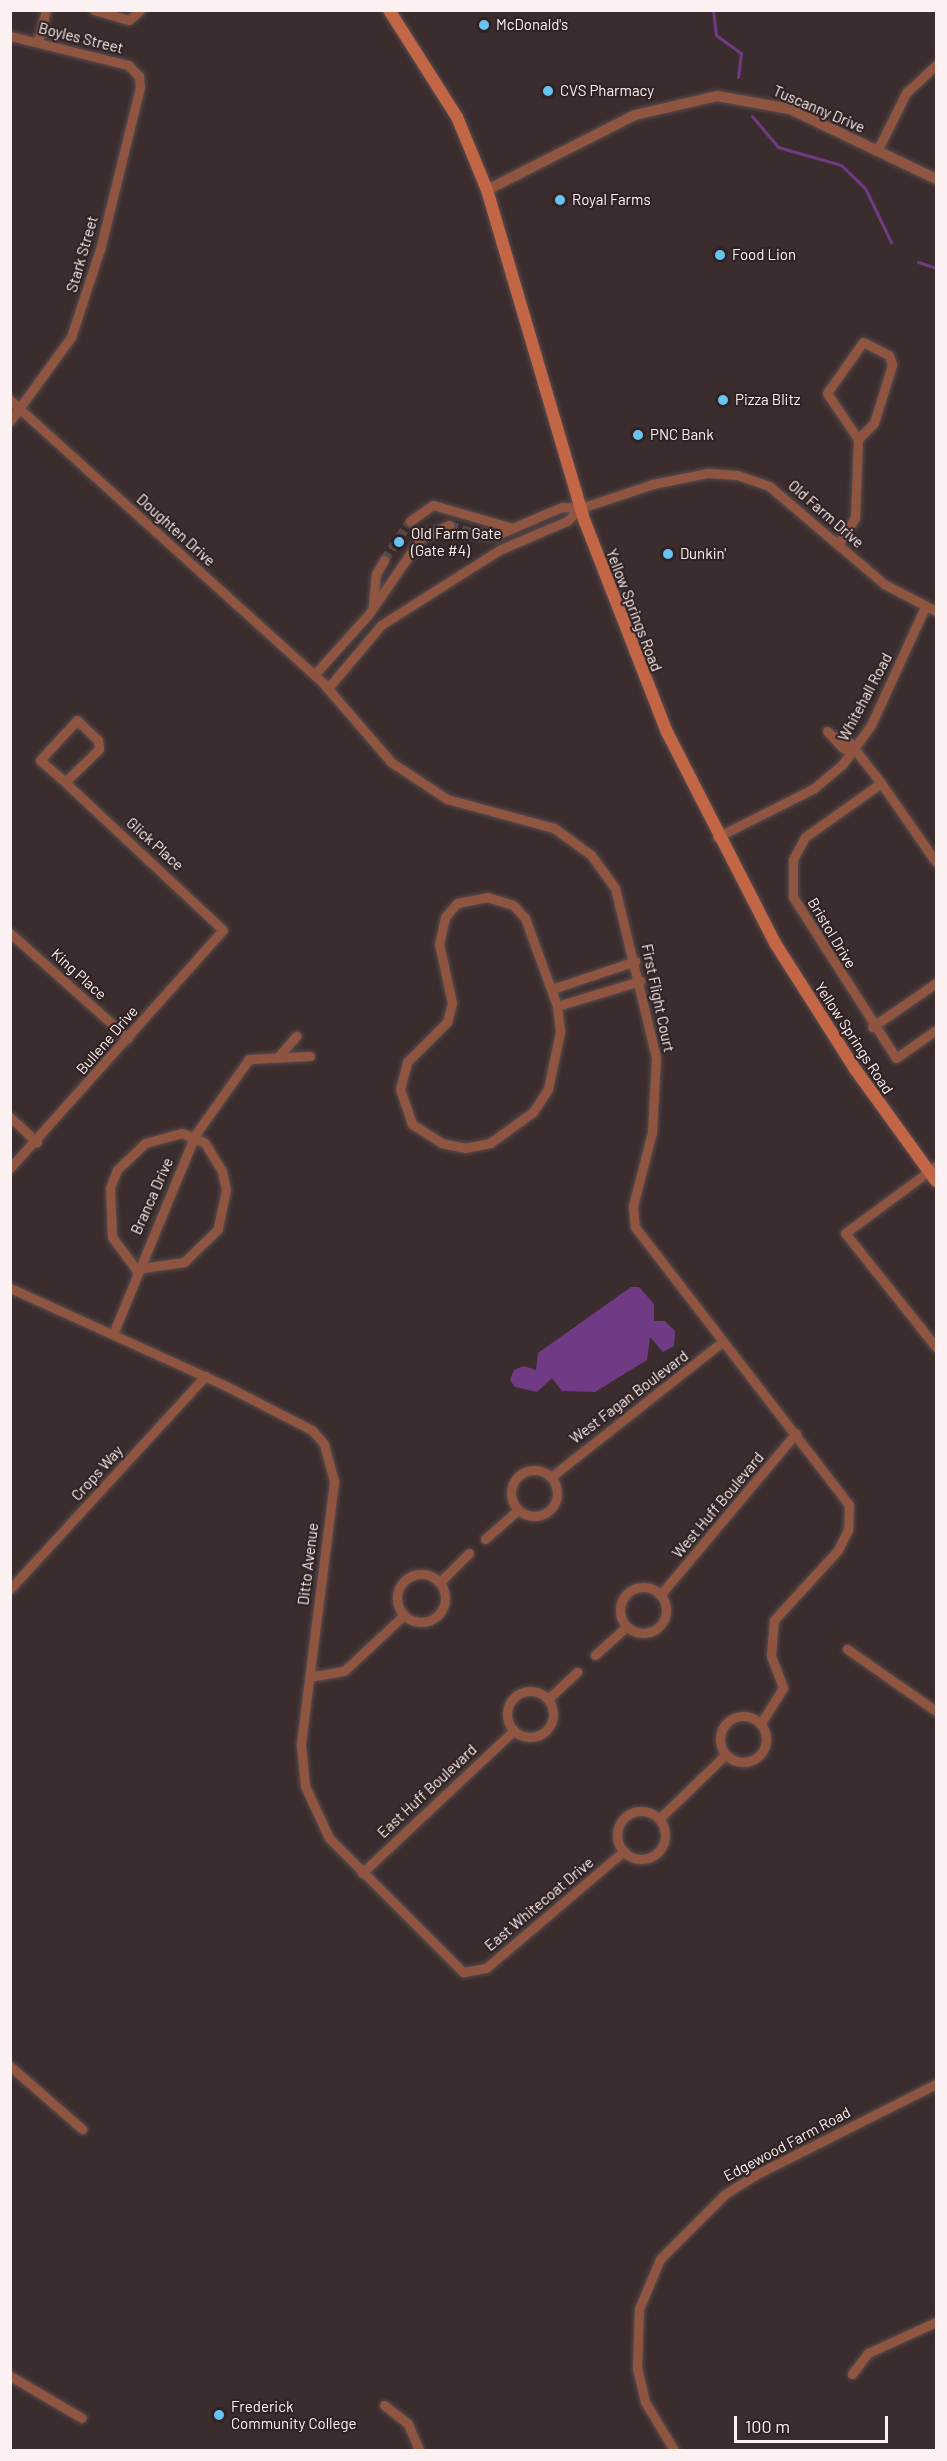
<!DOCTYPE html>
<html>
<head>
<meta charset="utf-8">
<style>
	body { margin:0 }
	#map { position:relative; width:947px; height:2461px; overflow:hidden; background:#3b2d2e; font-family:Barlow,sans-serif }
	div>[style] { position:absolute }
	[style*='--x'] { left:calc(var(--x)*1px); top:calc(var(--y)*1px); width:calc(var(--w)*1px); rotate:calc(var(--a)*1deg) }
	.water>* { inset:0; background:#703b84 }
	.stream>* { height:3px; margin:-1.5px; padding:0 1.5px; transform-origin:1.5px; border-radius:1.5px; background:#703b84 }
	.minor-tunnel>* { height:9px; margin-top:-4.5px; transform-origin:0; background:repeating-linear-gradient(90deg,#584a4b 0 9px,transparent 0 13.5px) }
	.roads { filter:drop-shadow(0 0 2px #5a4c4d) drop-shadow(0 0 2px #5a4c4d) }
	.minor>* { height:9px; margin:-4.5px; padding:0 4.5px; transform-origin:4.5px; border-radius:4.5px; background:#8f5541 }
	.minor>.ring { margin:-4.5px; padding:0; box-sizing:content-box; background:none; border:9px solid #8f5541; border-radius:50% }
	.tertiary>* { height:10px; margin:-5px; padding:0 5px; transform-origin:5px; border-radius:5px; background:#8f5541 }
	.secondary>* { height:12px; margin:-6px; padding:0 6px; transform-origin:6px; border-radius:6px; background:#c36646 }
	.dots>* { width:16px; height:16px; translate:-50% -50%; box-sizing:border-box; border:3px solid #312324; border-radius:50% }
	span { translate:-50% -50%; white-space:nowrap; text-align:center; line-height:1.15; -webkit-text-stroke:4.5px #312324; paint-order:stroke }
	.poi-label { font-size:15px; color:#fbf1f2 }
	.left { translate:0 -50%; text-align:left }
	.street-label { font-size:15px; color:#fbf1f2 }
	.frame { position:absolute; inset:0; border:12px solid #fbf1f2; pointer-events:none }
	.scale { position:absolute; left:734px; top:2416px; width:154px; height:27px; box-sizing:border-box; border:3px solid #fbf1f2; border-top:0; padding-left:8px; font-size:18px; line-height:21px; white-space:nowrap; color:#fbf1f2; -webkit-text-stroke:4px #312324; paint-order:stroke }
</style>
</head>
<body>
<div id="map">
	<div class="water">
		<div style="clip-path:polygon(631px 1287px,639px 1287px,654px 1304px,654px 1321px,665px 1321px,675px 1331px,674px 1346px,663px 1352px,650px 1337px,647px 1360px,595px 1392px,562px 1391px,552px 1378px,537px 1392px,515px 1387px,510px 1380px,514px 1370px,524px 1366px,536px 1370px,538px 1353px)"></div>
	</div>
	<div class="stream">
		<div style="--x:713;--y:10;--w:25;--a:83"></div>
		<div style="--x:716;--y:35;--w:31;--a:36"></div>
		<div style="--x:741;--y:53;--w:24;--a:97"></div>
		<div style="--x:752;--y:116;--w:40;--a:50"></div>
		<div style="--x:778;--y:147;--w:66;--a:15.9"></div>
		<div style="--x:841;--y:165;--w:33;--a:44"></div>
		<div style="--x:865;--y:188;--w:60;--a:64.3"></div>
		<div style="--x:918;--y:262;--w:19;--a:18"></div>
	</div>
	<div class="minor-tunnel">
		<div style="--x:449;--y:525;--w:28;--a:18"></div>
		<div style="--x:384;--y:560;--w:47;--a:-56.3"></div>
	</div>
	<div class="roads">
		<div class="minor">
			<div style="--x:94;--y:10;--w:36;--a:16"></div>
			<div style="--x:129;--y:20;--w:15;--a:-42"></div>
			<div style="--x:10;--y:36;--w:122;--a:13.8"></div>
			<div style="--x:128;--y:65;--w:16;--a:45"></div>
			<div style="--x:139;--y:76;--w:11;--a:85"></div>
			<div style="--x:140;--y:87;--w:164;--a:103.8"></div>
			<div style="--x:101;--y:246;--w:96;--a:108.2"></div>
			<div style="--x:71;--y:337;--w:104;--a:126"></div>
			<div style="--x:38;--y:42;--w:33;--a:-76"></div>
			<div style="--x:877;--y:151;--w:65;--a:-63.4"></div>
			<div style="--x:906;--y:93;--w:41;--a:-43"></div>
			<div style="--x:10;--y:400;--w:421;--a:42.1"></div>
			<div style="--x:322;--y:682;--w:106;--a:49.2"></div>
			<div style="--x:391;--y:762;--w:67;--a:33.5"></div>
			<div style="--x:447;--y:799;--w:111;--a:15.2"></div>
			<div style="--x:554;--y:828;--w:46;--a:36.1"></div>
			<div style="--x:591;--y:855;--w:41;--a:54"></div>
			<div style="--x:615;--y:888;--w:175;--a:76.4"></div>
			<div style="--x:656;--y:1058;--w:74;--a:93.1"></div>
			<div style="--x:652;--y:1132;--w:76;--a:104.4"></div>
			<div style="--x:633;--y:1206;--w:21;--a:85"></div>
			<div style="--x:635;--y:1227;--w:351;--a:52.4"></div>
			<div style="--x:849;--y:1505;--w:25;--a:92"></div>
			<div style="--x:848;--y:1530;--w:22;--a:117"></div>
			<div style="--x:838;--y:1550;--w:95;--a:132.4"></div>
			<div style="--x:774;--y:1620;--w:36;--a:95"></div>
			<div style="--x:771;--y:1656;--w:34;--a:69"></div>
			<div style="--x:783;--y:1688;--w:41;--a:122.2"></div>
			<div style="--x:410;--y:521;--w:28;--a:-35"></div>
			<div style="--x:433;--y:505;--w:82;--a:16.2"></div>
			<div style="--x:476;--y:534;--w:18;--a:6"></div>
			<div style="--x:494;--y:536;--w:74;--a:-23.1"></div>
			<div style="--x:562;--y:507;--w:19;--a:3"></div>
			<div style="--x:838;--y:544;--w:31;--a:-57"></div>
			<div style="--x:855;--y:518;--w:79;--a:-87.8"></div>
			<div style="--x:858;--y:439;--w:55;--a:-124"></div>
			<div style="--x:827;--y:393;--w:62;--a:-54.8"></div>
			<div style="--x:863;--y:342;--w:29;--a:27"></div>
			<div style="--x:889;--y:355;--w:10;--a:73"></div>
			<div style="--x:892;--y:365;--w:61;--a:107.2"></div>
			<div style="--x:874;--y:423;--w:23;--a:135"></div>
			<div style="--x:373;--y:606;--w:32;--a:-85"></div>
			<div style="--x:376;--y:574;--w:16;--a:-60"></div>
			<div style="--x:314;--y:675;--w:81;--a:-48"></div>
			<div style="--x:368;--y:615;--w:93;--a:-55.5"></div>
			<div style="--x:421;--y:538;--w:31;--a:-25"></div>
			<div style="--x:328;--y:688;--w:82;--a:-49.9"></div>
			<div style="--x:381;--y:625;--w:140;--a:-32.4"></div>
			<div style="--x:499;--y:550;--w:74;--a:-23.1"></div>
			<div style="--x:567;--y:521;--w:19;--a:-43"></div>
			<div style="--x:581;--y:508;--w:76;--a:-18.4"></div>
			<div style="--x:653;--y:484;--w:55;--a:-11.5"></div>
			<div style="--x:707;--y:473;--w:30;--a:4"></div>
			<div style="--x:737;--y:475;--w:34;--a:19"></div>
			<div style="--x:769;--y:486;--w:151;--a:40.4"></div>
			<div style="--x:884;--y:584;--w:59;--a:27.4"></div>
			<div style="--x:77;--y:720;--w:29;--a:44"></div>
			<div style="--x:98;--y:740;--w:9;--a:84"></div>
			<div style="--x:99;--y:749;--w:47;--a:135.9"></div>
			<div style="--x:65;--y:782;--w:33;--a:-139"></div>
			<div style="--x:40;--y:760;--w:54;--a:-47.2"></div>
			<div style="--x:827;--y:731;--w:23;--a:47"></div>
			<div style="--x:843;--y:748;--w:12;--a:14"></div>
			<div style="--x:833;--y:736;--w:17;--a:21"></div>
			<div style="--x:849;--y:742;--w:52;--a:52"></div>
			<div style="--x:881;--y:783;--w:93;--a:144.6"></div>
			<div style="--x:805;--y:837;--w:26;--a:118"></div>
			<div style="--x:793;--y:860;--w:37;--a:90"></div>
			<div style="--x:793;--y:897;--w:191;--a:57.4"></div>
			<div style="--x:896;--y:1058;--w:49;--a:-35"></div>
			<div style="--x:881;--y:783;--w:96;--a:55.2"></div>
			<div style="--x:717;--y:837;--w:107;--a:-26.6"></div>
			<div style="--x:813;--y:789;--w:38;--a:-40"></div>
			<div style="--x:842;--y:765;--w:49;--a:-54.1"></div>
			<div style="--x:871;--y:725;--w:130;--a:-65.4"></div>
			<div style="--x:487;--y:897;--w:27;--a:17"></div>
			<div style="--x:513;--y:905;--w:18;--a:47"></div>
			<div style="--x:525;--y:918;--w:94;--a:70"></div>
			<div style="--x:557;--y:1006;--w:26;--a:83"></div>
			<div style="--x:560;--y:1032;--w:58;--a:101.9"></div>
			<div style="--x:548;--y:1089;--w:27;--a:123"></div>
			<div style="--x:533;--y:1112;--w:53;--a:144.2"></div>
			<div style="--x:490;--y:1143;--w:25;--a:169"></div>
			<div style="--x:465;--y:1148;--w:24;--a:-168"></div>
			<div style="--x:442;--y:1143;--w:36;--a:-148"></div>
			<div style="--x:412;--y:1124;--w:37;--a:-109"></div>
			<div style="--x:400;--y:1089;--w:28;--a:-75"></div>
			<div style="--x:407;--y:1062;--w:57;--a:-45"></div>
			<div style="--x:447;--y:1022;--w:20;--a:-75"></div>
			<div style="--x:452;--y:1003;--w:60;--a:-102.4"></div>
			<div style="--x:439;--y:944;--w:28;--a:-77"></div>
			<div style="--x:445;--y:917;--w:18;--a:-49"></div>
			<div style="--x:457;--y:903;--w:31;--a:-11"></div>
			<div style="--x:10;--y:933;--w:158;--a:41.7"></div>
			<div style="--x:552;--y:989;--w:88;--a:-18.6"></div>
			<div style="--x:557;--y:1006;--w:87;--a:-16.8"></div>
			<div style="--x:872;--y:1027;--w:78;--a:-34.5"></div>
			<div style="--x:278;--y:1057;--w:28;--a:-49"></div>
			<div style="--x:10;--y:1117;--w:37;--a:43"></div>
			<div style="--x:182;--y:1133;--w:25;--a:23"></div>
			<div style="--x:205;--y:1143;--w:33;--a:59"></div>
			<div style="--x:222;--y:1171;--w:19;--a:78"></div>
			<div style="--x:226;--y:1190;--w:40;--a:102"></div>
			<div style="--x:218;--y:1229;--w:47;--a:135.9"></div>
			<div style="--x:184;--y:1262;--w:49;--a:171.7"></div>
			<div style="--x:136;--y:1269;--w:40;--a:-127"></div>
			<div style="--x:112;--y:1237;--w:49;--a:-92.3"></div>
			<div style="--x:110;--y:1188;--w:19;--a:-69"></div>
			<div style="--x:117;--y:1170;--w:39;--a:-44"></div>
			<div style="--x:145;--y:1143;--w:38;--a:-15"></div>
			<div style="--x:936;--y:1166;--w:113;--a:143.6"></div>
			<div style="--x:845;--y:1233;--w:146;--a:51.4"></div>
			<div style="--x:10;--y:1168;--w:319;--a:-48.2"></div>
			<div style="--x:223;--y:930;--w:216;--a:-136.9"></div>
			<div style="--x:10;--y:1288;--w:233;--a:24.4"></div>
			<div style="--x:222;--y:1384;--w:101;--a:27.1"></div>
			<div style="--x:312;--y:1430;--w:18;--a:49"></div>
			<div style="--x:324;--y:1444;--w:39;--a:75"></div>
			<div style="--x:334;--y:1482;--w:265;--a:97.2"></div>
			<div style="--x:301;--y:1745;--w:41;--a:84.4"></div>
			<div style="--x:305;--y:1786;--w:57;--a:65.2"></div>
			<div style="--x:329;--y:1838;--w:190;--a:45"></div>
			<div style="--x:463;--y:1972;--w:23;--a:-10"></div>
			<div style="--x:486;--y:1968;--w:181;--a:-40.3"></div>
			<div style="--x:113;--y:1334;--w:215;--a:-67.6"></div>
			<div style="--x:195;--y:1135;--w:93;--a:-54.6"></div>
			<div style="--x:249;--y:1059;--w:61;--a:-2.8"></div>
			<div class="ring" style="left:511px;top:1470px;width:37px;height:37px"></div>
			<div style="--x:551;--y:1477;--w:219;--a:-38.3"></div>
			<div style="--x:485;--y:1539;--w:44;--a:-41.3"></div>
			<div class="ring" style="left:397px;top:1574px;width:39px;height:39px"></div>
			<div style="--x:440;--y:1582;--w:41;--a:-45"></div>
			<div class="ring" style="left:620px;top:1587px;width:37px;height:37px"></div>
			<div style="--x:10;--y:1589;--w:289;--a:-47.5"></div>
			<div style="--x:661;--y:1594;--w:210;--a:-50"></div>
			<div style="--x:847;--y:1649;--w:108;--a:34.9"></div>
			<div style="--x:595;--y:1655;--w:42;--a:-42.1"></div>
			<div style="--x:309;--y:1677;--w:36;--a:-10"></div>
			<div style="--x:344;--y:1671;--w:82;--a:-43"></div>
			<div class="ring" style="left:507px;top:1691px;width:37px;height:37px"></div>
			<div style="--x:548;--y:1699;--w:40;--a:-43"></div>
			<div class="ring" style="left:720px;top:1716px;width:37px;height:37px"></div>
			<div class="ring" style="left:617px;top:1811px;width:39px;height:39px"></div>
			<div style="--x:659;--y:1819;--w:92;--a:-44.1"></div>
			<div style="--x:362;--y:1873;--w:207;--a:-43.2"></div>
			<div style="--x:10;--y:2066;--w:96;--a:41.2"></div>
			<div style="--x:852;--y:2374;--w:26;--a:-53"></div>
			<div style="--x:868;--y:2353;--w:75;--a:-24.5"></div>
			<div style="--x:10;--y:2376;--w:83;--a:30.3"></div>
			<div style="--x:384;--y:2405;--w:31;--a:38"></div>
			<div style="--x:408;--y:2424;--w:28;--a:67"></div>
			<div style="--x:674;--y:2450;--w:56;--a:-121.1"></div>
			<div style="--x:645;--y:2402;--w:35;--a:-103"></div>
			<div style="--x:637;--y:2368;--w:59;--a:-88.1"></div>
			<div style="--x:639;--y:2309;--w:54;--a:-67.2"></div>
			<div style="--x:660;--y:2259;--w:92;--a:-45"></div>
			<div style="--x:725;--y:2194;--w:36;--a:-32"></div>
			<div style="--x:755;--y:2175;--w:203;--a:-26.7"></div>
		</div>
		<div class="tertiary">
			<div style="--x:487;--y:190;--w:166;--a:-26.9"></div>
			<div style="--x:635;--y:115;--w:84;--a:-13"></div>
			<div style="--x:717;--y:96;--w:74;--a:10.1"></div>
			<div style="--x:790;--y:109;--w:162;--a:25.6"></div>
		</div>
		<div class="secondary">
			<div style="--x:389;--y:10;--w:127;--a:57.6"></div>
			<div style="--x:457;--y:117;--w:79;--a:67.7"></div>
			<div style="--x:487;--y:190;--w:346;--a:73.6"></div>
			<div style="--x:585;--y:522;--w:225;--a:68.7"></div>
			<div style="--x:667;--y:732;--w:237;--a:62.9"></div>
			<div style="--x:775;--y:943;--w:149;--a:57.6"></div>
			<div style="--x:855;--y:1069;--w:138;--a:54.1"></div>
		</div>
	</div>
	<div class="dots">
		<div style="left:484px;top:25px;background:#69c3f1"></div>
		<div style="left:548px;top:91px;background:#69c3f1"></div>
		<div style="left:560px;top:200px;background:#69c3f1"></div>
		<div style="left:720px;top:255px;background:#69c3f1"></div>
		<div style="left:723px;top:400px;background:#69c3f1"></div>
		<div style="left:638px;top:435px;background:#69c3f1"></div>
		<div style="left:399px;top:542px;background:#69c3f1"></div>
		<div style="left:668px;top:554px;background:#69c3f1"></div>
		<div style="left:219px;top:2415px;background:#69c3f1"></div>
	</div>
	<div class="poi-label">
		<span class="left" style="left:496px;top:25px">McDonald's</span>
		<span class="left" style="left:560px;top:91px">CVS Pharmacy</span>
		<span class="left" style="left:572px;top:200px">Royal Farms</span>
		<span class="left" style="left:732px;top:255px">Food Lion</span>
		<span class="left" style="left:735px;top:400px">Pizza Blitz</span>
		<span class="left" style="left:650px;top:435px">PNC Bank</span>
		<span class="left" style="left:411px;top:542px">Old Farm Gate<br>(Gate #4)</span>
		<span class="left" style="left:680px;top:554px">Dunkin'</span>
		<span class="left" style="left:231px;top:2415px">Frederick<br>Community College</span>
	</div>
	<div class="street-label">
		<span style="left:81px;top:38px;rotate:14deg">Boyles Street</span>
		<span style="left:819px;top:109px;rotate:23deg">Tuscanny Drive</span>
		<span style="left:82px;top:254px;rotate:-74deg">Stark Street</span>
		<span style="left:826px;top:514px;rotate:41deg">Old Farm Drive</span>
		<span style="left:176px;top:530px;rotate:42deg">Doughten Drive</span>
		<span style="left:634px;top:610px;rotate:69deg">Yellow Springs Road</span>
		<span style="left:865px;top:697px;rotate:-62deg">Whitehall Road</span>
		<span style="left:155px;top:844px;rotate:42deg">Glick Place</span>
		<span style="left:832px;top:933px;rotate:59deg">Bristol Drive</span>
		<span style="left:79px;top:974px;rotate:42deg">King Place</span>
		<span style="left:658px;top:998px;rotate:78deg">First Flight Court</span>
		<span style="left:854px;top:1038px;rotate:57deg">Yellow Springs Road</span>
		<span style="left:107px;top:1040px;rotate:-49deg">Bullene Drive</span>
		<span style="left:152px;top:1196px;rotate:-66deg">Branca Drive</span>
		<span style="left:629px;top:1397px;rotate:-37deg">West Fagan Boulevard</span>
		<span style="left:97px;top:1473px;rotate:-48deg">Crops Way</span>
		<span style="left:718px;top:1505px;rotate:-50deg">West Huff Boulevard</span>
		<span style="left:308px;top:1564px;rotate:-83deg">Ditto Avenue</span>
		<span style="left:427px;top:1791px;rotate:-43deg">East Huff Boulevard</span>
		<span style="left:539px;top:1904px;rotate:-40deg">East Whitecoat Drive</span>
		<span style="left:787px;top:2144px;rotate:-28deg">Edgewood Farm Road</span>
	</div>
	<div class="frame"></div>
	<div class="scale">100 m</div>
</div>
</body>
</html>
